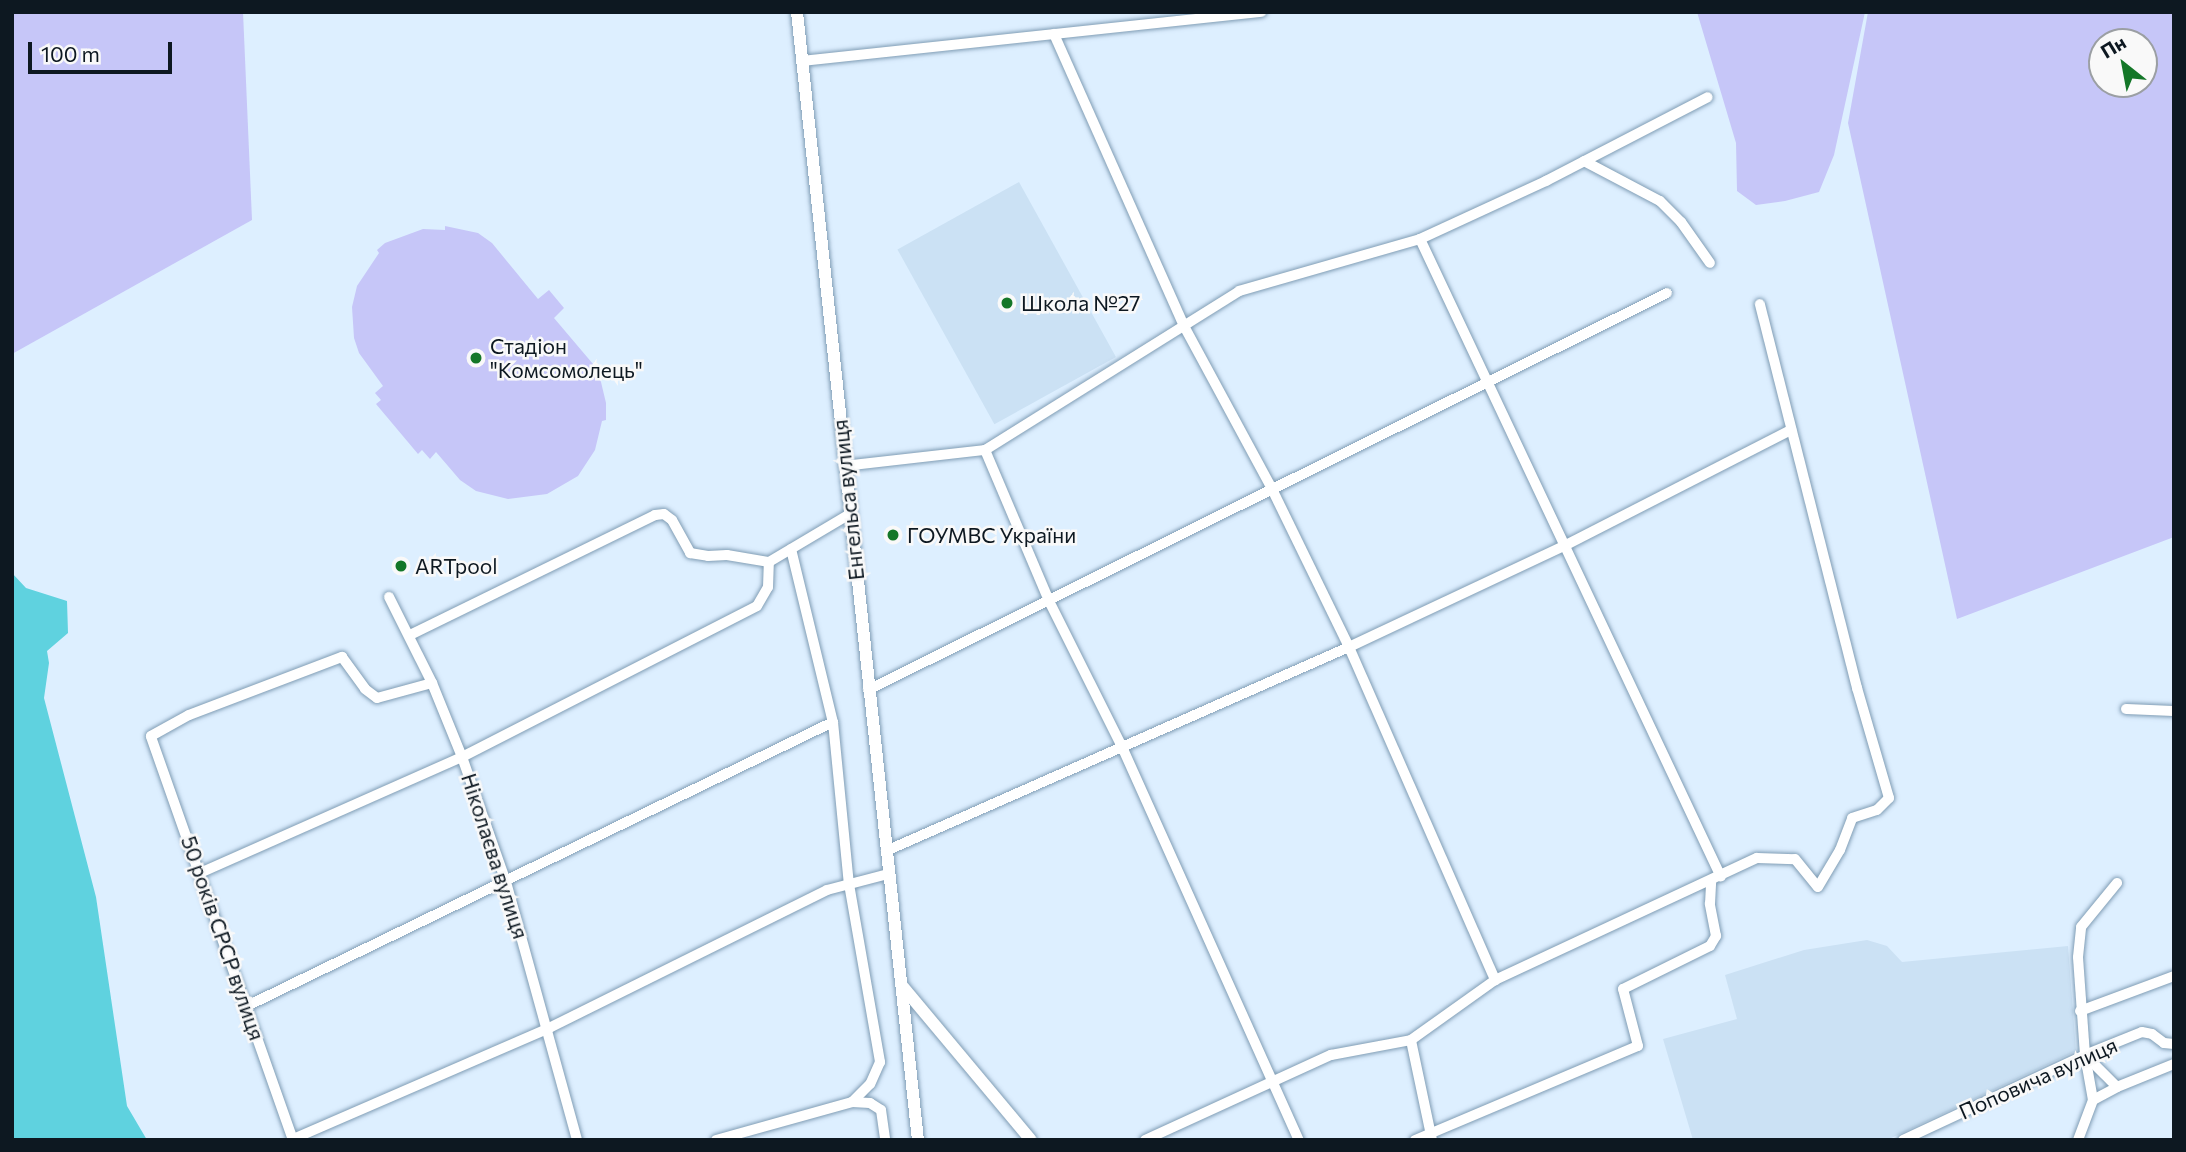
<!DOCTYPE html>
<html>
<head>
<meta charset="utf-8">
<style>
	body { margin:0 }
	#map { position:relative; width:2186px; height:1152px; overflow:hidden; background:#ddefff; font-family:Commissioner,sans-serif }
	div>[style] { position:absolute }
	[style*='--x'] { left:calc(var(--x)*1px); top:calc(var(--y)*1px); width:calc(var(--w)*1px); rotate:calc(var(--a)*1deg) }
	.built>* { inset:0; background:#cbe1f4; transform-origin:0 0 }
	.green>* { inset:0; background:#c6c6f8 }
	.water>* { inset:0; background:#5fd2df }
	.roads { filter:drop-shadow(0 0 2px #809db5) drop-shadow(0 0 2px #809db5) }
	.minor>* { height:10px; margin:-5px; padding:0 5px; transform-origin:5px; border-radius:5px; background:#fff }
	.tertiary>* { height:12px; margin:-6px; padding:0 6px; transform-origin:6px; border-radius:6px; background:#fff }
	.dots>* { width:19px; height:19px; translate:-50% -50%; box-sizing:border-box; border:4px solid #f9f9f9; border-radius:50% }
	span { translate:-50% -50%; white-space:nowrap; text-align:center; line-height:1.15; -webkit-text-stroke:5px #f9f9f9; paint-order:stroke }
	.poi-label { font-size:21px; color:#0d1821 }
	.left { translate:0 -50%; text-align:left }
	.street-label { font-size:21px; color:#0d1821 }
	.frame { position:absolute; inset:0; border:14px solid #0d1821; pointer-events:none }
	.north { position:absolute; left:2088px; top:28px; width:70px; height:70px; box-sizing:border-box; background:#f9f9f9; border:2px solid #9b9fa3; border-radius:50%; rotate:329deg; font-size:19px; font-weight:700; line-height:28px; text-align:center; color:#0d1821 }
	.north::after { content:''; display:block; margin:auto; width:24px; height:32px; background:#147728; clip-path:polygon(50% 0,100% 100%,50% 72%,0 100%) }
	.scale { position:absolute; left:28px; top:42px; width:144px; height:32px; box-sizing:border-box; border:4px solid #0d1821; border-top:0; padding-left:9px; font-size:21px; line-height:24px; white-space:nowrap; color:#0d1821; -webkit-text-stroke:5px #f9f9f9; paint-order:stroke }
</style>
</head>
<body>
<div id="map">
	<div class="built">
		<div style="left:1019px;top:182px;width:200px;height:139px;rotate:61deg"></div>
		<div style="clip-path:polygon(1867px 940px,1887px 946px,1902px 962px,2068px 946px,2076px 1051px,1887px 1140px,1693px 1140px,1663px 1039px,1737px 1019px,1725px 975px,1804px 950px)"></div>
	</div>
	<div class="green">
		<div style="clip-path:polygon(12px 12px,243px 12px,252px 220px,12px 354px)"></div>
		<div style="clip-path:polygon(1697px 12px,1865px 12px,1834px 155px,1819px 192px,1785px 201px,1756px 205px,1737px 191px,1736px 143px)"></div>
		<div style="clip-path:polygon(evenodd,1868px 12px,2174px 12px,2174px 537px,1957px 619px,1848px 123px,1868px 12px,2144px 42px,2144px 84px,2102px 84px,2102px 42px,2144px 42px)"></div>
		<div style="clip-path:polygon(445px 226px,478px 233px,492px 243px,538px 299px,549px 290px,564px 308px,554px 318px,593px 364px,601px 382px,606px 403px,606px 420px,602px 421px,595px 450px,578px 476px,547px 494px,508px 499px,476px 491px,460px 480px,436px 452px,430px 459px,422px 450px,418px 454px,376px 404px,381px 400px,375px 393px,383px 386px,359px 353px,354px 338px,352px 307px,357px 286px,379px 253px,377px 250px,385px 243px,423px 229px,445px 230px)"></div>
	</div>
	<div class="water">
		<div style="clip-path:polygon(12px 573px,26px 588px,67px 601px,68px 633px,47px 651px,49px 663px,44px 698px,96px 897px,127px 1106px,147px 1140px,12px 1140px)"></div>
	</div>
	<div class="roads">
		<div class="minor">
			<div style="--x:1054;--y:34;--w:320;--a:66"></div>
			<div style="--x:1184;--y:326;--w:183;--a:61.6"></div>
			<div style="--x:1271;--y:487;--w:178;--a:64"></div>
			<div style="--x:1349;--y:647;--w:364;--a:66.3"></div>
			<div style="--x:802;--y:61;--w:462;--a:-6.1"></div>
			<div style="--x:1584;--y:161;--w:86;--a:27.8"></div>
			<div style="--x:1660;--y:201;--w:30;--a:45"></div>
			<div style="--x:1681;--y:222;--w:50;--a:54.7"></div>
			<div style="--x:1420;--y:239;--w:705;--a:64.74"></div>
			<div style="--x:985;--y:450;--w:164;--a:67"></div>
			<div style="--x:1049;--y:601;--w:165;--a:63.4"></div>
			<div style="--x:1123;--y:749;--w:429;--a:65.8"></div>
			<div style="--x:844;--y:466;--w:142;--a:-6.5"></div>
			<div style="--x:985;--y:450;--w:300;--a:-32"></div>
			<div style="--x:1239;--y:291;--w:188;--a:-16"></div>
			<div style="--x:1420;--y:239;--w:139;--a:-24.7"></div>
			<div style="--x:1546;--y:181;--w:182;--a:-27.4"></div>
			<div style="--x:791;--y:549;--w:178;--a:76.4"></div>
			<div style="--x:833;--y:722;--w:163;--a:84.4"></div>
			<div style="--x:849;--y:884;--w:181;--a:80.1"></div>
			<div style="--x:880;--y:1062;--w:24;--a:114"></div>
			<div style="--x:870;--y:1084;--w:25;--a:135"></div>
			<div style="--x:389;--y:597;--w:96;--a:63.4"></div>
			<div style="--x:410;--y:635;--w:273;--a:-26.1"></div>
			<div style="--x:655;--y:515;--w:9;--a:-6"></div>
			<div style="--x:664;--y:514;--w:10;--a:37"></div>
			<div style="--x:672;--y:520;--w:38;--a:61"></div>
			<div style="--x:690;--y:553;--w:18;--a:9"></div>
			<div style="--x:708;--y:556;--w:19;--a:-3"></div>
			<div style="--x:727;--y:555;--w:43;--a:9.5"></div>
			<div style="--x:769;--y:562;--w:94;--a:-30.7"></div>
			<div style="--x:868;--y:690;--w:892;--a:-26.42"></div>
			<div style="--x:2126;--y:709;--w:48;--a:2.4"></div>
			<div style="--x:886;--y:851;--w:506;--a:-23.78"></div>
			<div style="--x:1349;--y:647;--w:240;--a:-25.2"></div>
			<div style="--x:1566;--y:545;--w:253;--a:-27.1"></div>
			<div style="--x:200;--y:873;--w:287;--a:-23.9"></div>
			<div style="--x:462;--y:757;--w:331;--a:-27.1"></div>
			<div style="--x:757;--y:606;--w:22;--a:-60"></div>
			<div style="--x:768;--y:587;--w:25;--a:-88"></div>
			<div style="--x:247;--y:1006;--w:651;--a:-25.86"></div>
			<div style="--x:2080;--y:1011;--w:100;--a:-20.4"></div>
			<div style="--x:2085;--y:1055;--w:98;--a:-94.1"></div>
			<div style="--x:2078;--y:957;--w:30;--a:-84"></div>
			<div style="--x:2081;--y:927;--w:57;--a:-50.7"></div>
			<div style="--x:2093;--y:1100;--w:27;--a:-28"></div>
			<div style="--x:2117;--y:1087;--w:61;--a:-22"></div>
			<div style="--x:293;--y:1139;--w:279;--a:-23.4"></div>
			<div style="--x:549;--y:1028;--w:310;--a:-26.4"></div>
			<div style="--x:827;--y:890;--w:63;--a:-14.7"></div>
			<div style="--x:293;--y:1140;--w:428;--a:-109.4"></div>
			<div style="--x:151;--y:736;--w:43;--a:-28.9"></div>
			<div style="--x:189;--y:715;--w:164;--a:-20.8"></div>
			<div style="--x:342;--y:657;--w:39;--a:54"></div>
			<div style="--x:365;--y:689;--w:15;--a:37"></div>
			<div style="--x:377;--y:698;--w:57;--a:-15.3"></div>
			<div style="--x:432;--y:683;--w:80;--a:67.9"></div>
			<div style="--x:462;--y:757;--w:133;--a:70.6"></div>
			<div style="--x:506;--y:882;--w:268;--a:74.6"></div>
			<div style="--x:716;--y:1140;--w:141;--a:-15.6"></div>
			<div style="--x:852;--y:1102;--w:18;--a:3"></div>
			<div style="--x:870;--y:1103;--w:13;--a:32"></div>
			<div style="--x:881;--y:1110;--w:30;--a:82"></div>
			<div style="--x:1145;--y:1140;--w:205;--a:-24.6"></div>
			<div style="--x:1331;--y:1055;--w:81;--a:-10.6"></div>
			<div style="--x:1415;--y:1140;--w:242;--a:-22.9"></div>
			<div style="--x:1638;--y:1046;--w:59;--a:-104.7"></div>
			<div style="--x:1623;--y:989;--w:97;--a:-26.3"></div>
			<div style="--x:1710;--y:946;--w:12;--a:-59"></div>
			<div style="--x:1716;--y:936;--w:33;--a:-101"></div>
			<div style="--x:1710;--y:904;--w:22;--a:-87"></div>
			<div style="--x:1432;--y:1140;--w:102;--a:-101.9"></div>
			<div style="--x:1411;--y:1040;--w:103;--a:-35.5"></div>
			<div style="--x:1495;--y:980;--w:289;--a:-25"></div>
			<div style="--x:1757;--y:858;--w:38;--a:2"></div>
			<div style="--x:1795;--y:859;--w:36;--a:51"></div>
			<div style="--x:1818;--y:887;--w:43;--a:-59.3"></div>
			<div style="--x:1840;--y:850;--w:34;--a:-69"></div>
			<div style="--x:1852;--y:818;--w:26;--a:-18"></div>
			<div style="--x:1877;--y:810;--w:17;--a:-45"></div>
			<div style="--x:1889;--y:798;--w:115;--a:-106.2"></div>
			<div style="--x:1857;--y:688;--w:396;--a:-104.2"></div>
			<div style="--x:1903;--y:1140;--w:201;--a:-25"></div>
			<div style="--x:2085;--y:1055;--w:61;--a:-22"></div>
			<div style="--x:2142;--y:1032;--w:10;--a:11"></div>
			<div style="--x:2152;--y:1034;--w:15;--a:37"></div>
			<div style="--x:2164;--y:1043;--w:10;--a:6"></div>
			<div style="--x:2078;--y:1140;--w:43;--a:-69.4"></div>
			<div style="--x:2093;--y:1100;--w:46;--a:-100.1"></div>
			<div style="--x:2085;--y:1055;--w:45;--a:45"></div>
		</div>
		<div class="tertiary">
			<div style="--x:797;--y:12;--w:1134;--a:83.88"></div>
			<div style="--x:903;--y:987;--w:199;--a:50.1"></div>
		</div>
	</div>
	<div class="dots">
		<div style="left:1007px;top:303px;background:#147728"></div>
		<div style="left:476px;top:358px;background:#147728"></div>
		<div style="left:893px;top:535px;background:#147728"></div>
		<div style="left:401px;top:566px;background:#147728"></div>
	</div>
	<div class="poi-label">
		<span class="left" style="left:1021px;top:303px">Школа №27</span>
		<span class="left" style="left:490px;top:358px">Стадіон<br>"Комсомолець"</span>
		<span class="left" style="left:907px;top:535px">ГОУМВС України</span>
		<span class="left" style="left:415px;top:566px">ARTpool</span>
	</div>
	<div class="street-label">
		<span style="left:848px;top:500px;rotate:-96deg">Енгельса вулиця</span>
		<span style="left:495px;top:856px;rotate:72deg">Ніколаєва вулиця</span>
		<span style="left:223px;top:938px;rotate:71deg">50 років СРСР вулиця</span>
		<span style="left:2038px;top:1078px;rotate:-24deg">Поповича вулиця</span>
	</div>
	<div class="frame"></div>
	<div class="north">Пн</div>
	<div class="scale">100 m</div>
</div>
</body>
</html>
